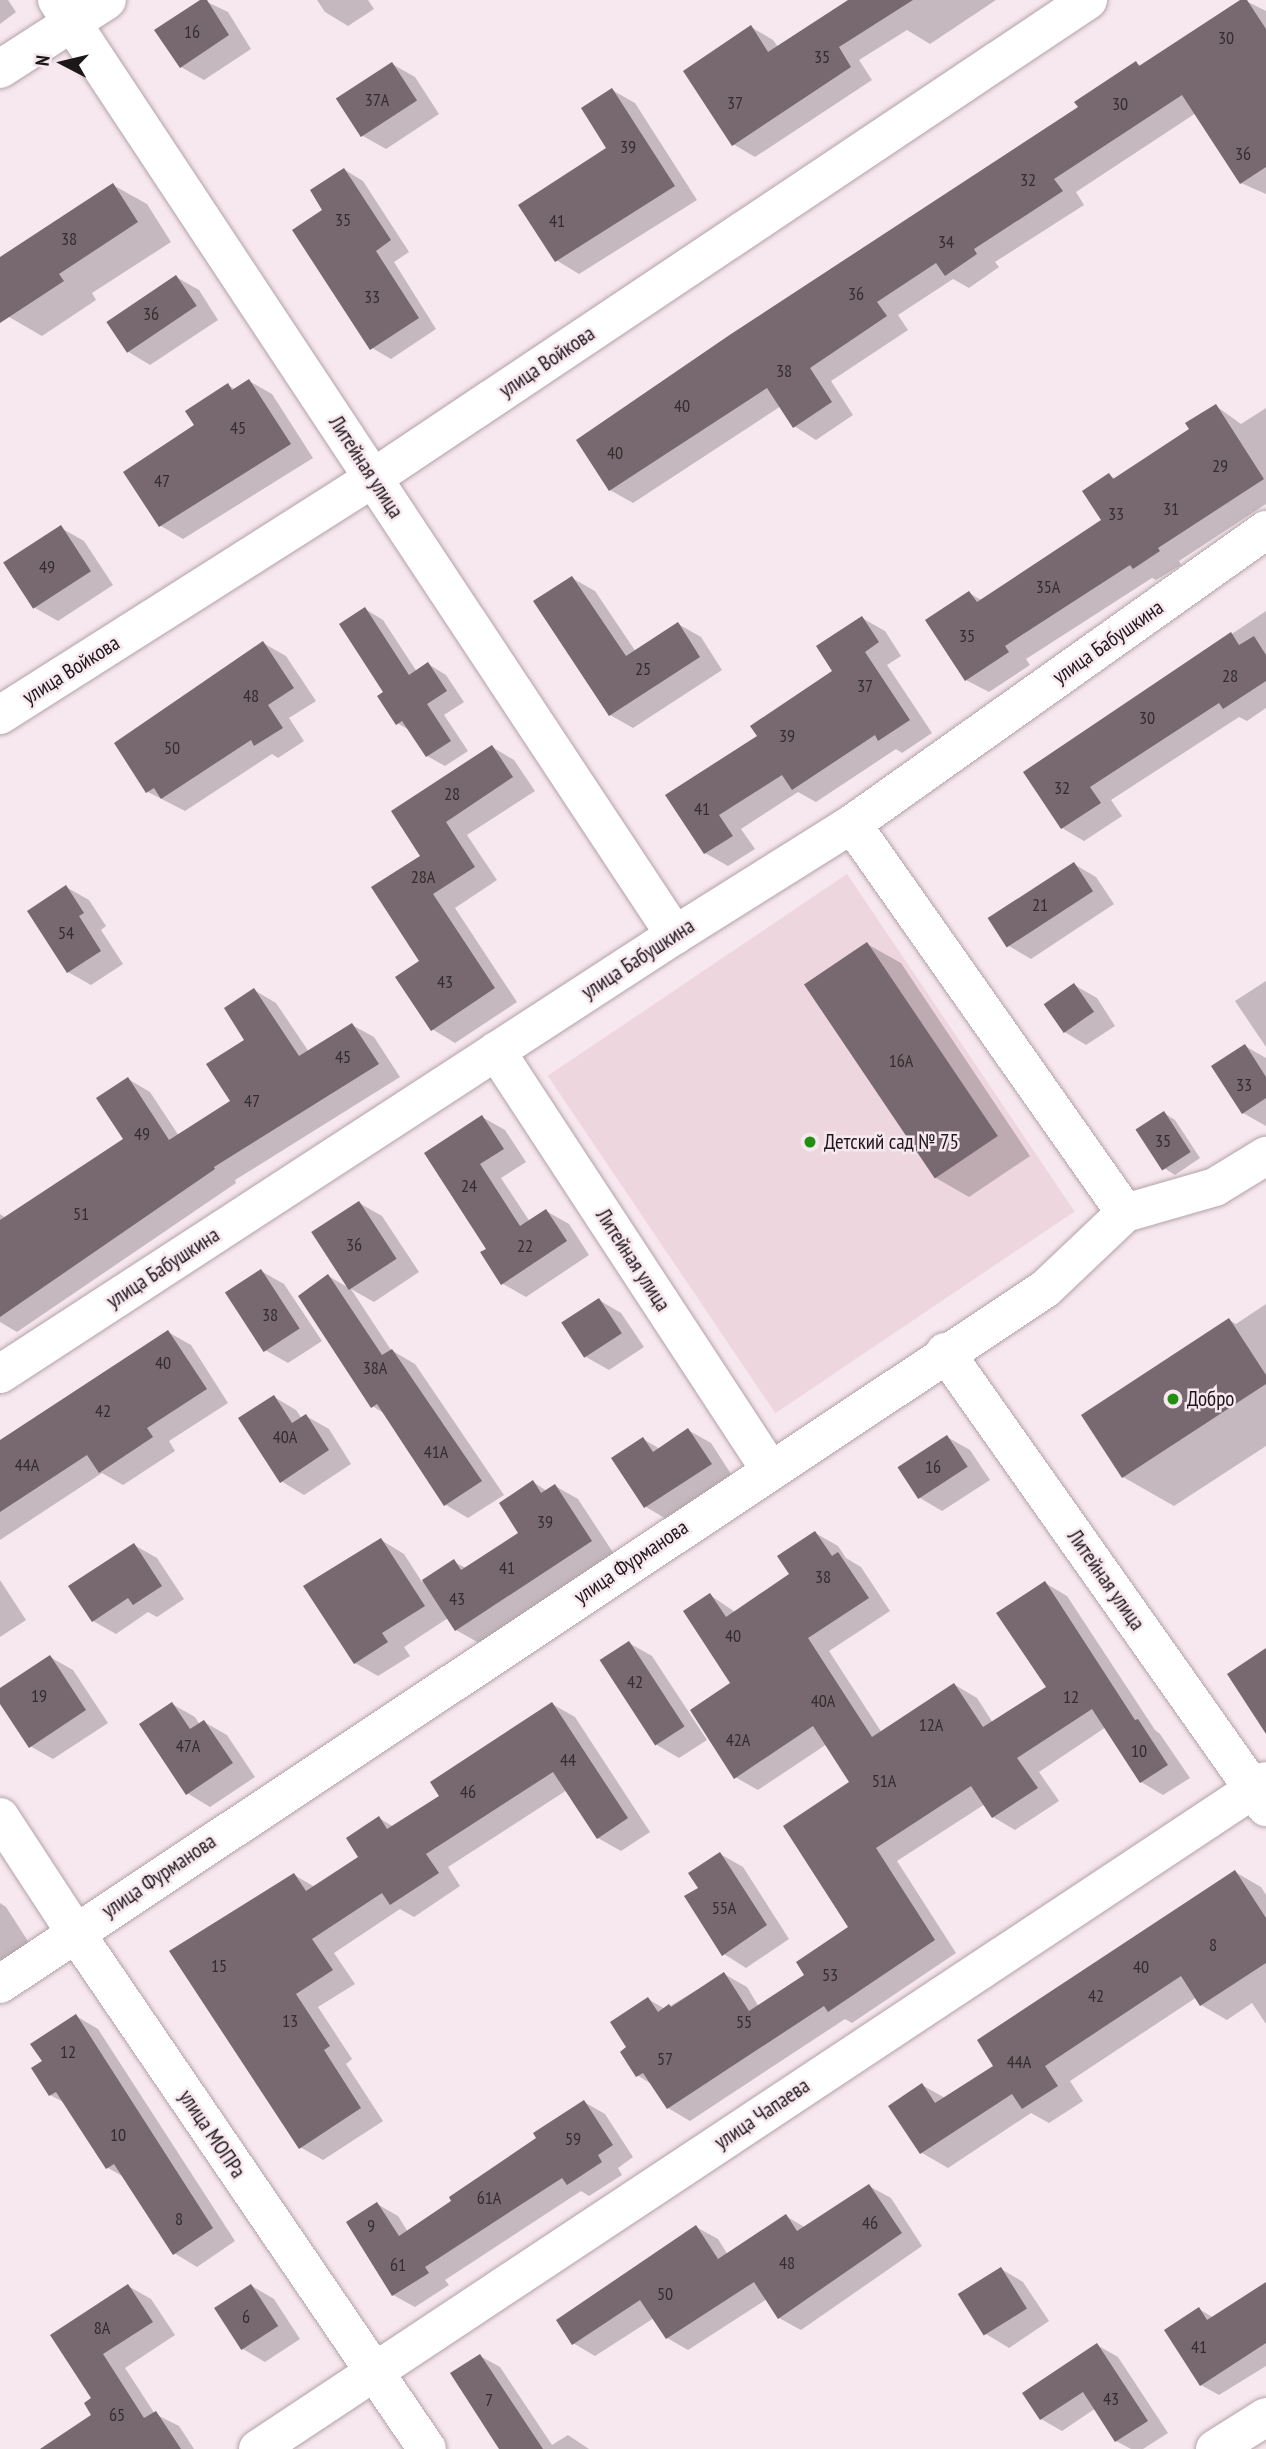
<!DOCTYPE html>
<html>
<head>
<meta charset="utf-8">
<style>
	body { margin:0 }
	#map { position:relative; width:1266px; height:2449px; overflow:hidden; background:#f7e7ee; font-family:"PT Sans Narrow",sans-serif }
	div>[style] { position:absolute }
	[style*='--x'] { left:calc(var(--x)*1px); top:calc(var(--y)*1px); width:calc(var(--w)*1px); rotate:calc(var(--a)*1deg) }
	.built>* { inset:0; background:#eed6df; transform-origin:0 0 }
	.shadow>* { inset:0; background:#0003 }
	.building>* { inset:0; background:#77696f; transform-origin:0 0 }
	.roads { filter:drop-shadow(0 0 2px #b2a3a8) drop-shadow(0 0 2px #b2a3a8) }
	.minor>* { height:38px; margin:-19px; padding:0 19px; transform-origin:19px; border-radius:19px; background:#fff }
	.dots>* { width:19px; height:19px; translate:-50% -50%; box-sizing:border-box; border:4px solid #f7e7ee; border-radius:50% }
	span { translate:-50% -50%; white-space:nowrap; text-align:center; line-height:1.15; -webkit-text-stroke:5px #f7e7ee; paint-order:stroke }
	.number-label { font-size:18px; color:#342c2e }
	.number-label span { -webkit-text-stroke-width:0 }
	.street-label { font-size:21px; color:#1d1719 }
	.poi-label { font-size:21px; color:#1d1719 }
	.left { translate:0 -50%; text-align:left }
	.north { position:absolute; left:28px; top:28px; width:70px; height:70px; -webkit-text-stroke:5px #f7e7ee; paint-order:stroke; rotate:277deg; font-size:19px; font-weight:700; line-height:28px; text-align:center; color:#1d1719 }
	.north::after { content:''; display:block; margin:auto; width:24px; height:32px; background:#1d1719; clip-path:polygon(50% 0,100% 100%,50% 72%,0 100%) }
</style>
</head>
<body>
<div id="map">
	<div class="built">
		<div style="left:847px;top:874px;width:407px;height:361px;rotate:56deg"></div>
	</div>
	<div class="shadow">
		<div style="clip-path:polygon(0 0,8px 0,16px 12px,0 24px)"></div>
		<div style="clip-path:polygon(203px 0,228px 12px,251px 49px,204px 80px,181px 67px)"></div>
		<div style="clip-path:polygon(317px 0,368px 0,374px 9px,348px 26px,325px 12px)"></div>
		<div style="clip-path:polygon(851px 0,996px 0,930px 44px,907px 30px,859px 60px,872px 80px,755px 157px,733px 144px,751px 27px,773px 40px,778px 47px)"></div>
		<div style="clip-path:polygon(1244px 0,1266px 11px,1266px 194px,1241px 183px,1196px 113px,1076px 192px,1084px 205px,995px 262px,999px 267px,969px 288px,953px 279px,898px 315px,908px 330px,831px 381px,853px 415px,816px 440px,794px 426px,781px 406px,633px 503px,610px 490px,1136px 63px,1142px 66px)"></div>
		<div style="clip-path:polygon(392px 64px,415px 77px,439px 114px,386px 149px,363px 136px)"></div>
		<div style="clip-path:polygon(612px 90px,635px 103px,697px 200px,579px 274px,556px 260px,609px 148px)"></div>
		<div style="clip-path:polygon(345px 170px,363px 181px,409px 252px,394px 262px,436px 329px,391px 359px,372px 348px,325px 210px)"></div>
		<div style="clip-path:polygon(113px 185px,147px 204px,171px 242px,92px 293px,96px 300px,42px 336px,9px 317px,0 304px,0 259px)"></div>
		<div style="clip-path:polygon(176px 277px,199px 290px,218px 320px,150px 365px,127px 351px)"></div>
		<div style="clip-path:polygon(249px 381px,272px 394px,313px 458px,183px 539px,161px 526px,126px 472px,196px 426px,228px 385px,236px 390px)"></div>
		<div style="clip-path:polygon(1216px 406px,1241px 424px,1266px 408px,1266px 504px,1179px 561px,1181px 565px,1156px 580px,1152px 578px,1026px 659px,1030px 665px,989px 692px,966px 680px,969px 593px,983px 601px,1104px 521px,1109px 475px,1116px 479px,1192px 430px)"></div>
		<div style="clip-path:polygon(61px 528px,84px 541px,113px 585px,58px 621px,35px 608px)"></div>
		<div style="clip-path:polygon(572px 578px,595px 591px,636px 652px,678px 624px,701px 637px,722px 670px,633px 728px,610px 715px)"></div>
		<div style="clip-path:polygon(365px 609px,383px 620px,417px 672px,428px 664px,446px 675px,464px 702px,444px 715px,468px 751px,445px 766px,427px 756px,411px 731px,397px 723px,386px 692px)"></div>
		<div style="clip-path:polygon(1266px 611px,1266px 708px,1247px 721px,1239px 717px,1111px 800px,1122px 816px,1084px 841px,1062px 828px,1026px 772px)"></div>
		<div style="clip-path:polygon(862px 618px,885px 631px,901px 656px,887px 665px,932px 733px,902px 753px,896px 749px,816px 802px,798px 792px,741px 829px,755px 849px,728px 866px,705px 853px,668px 795px,759px 736px,835px 671px)"></div>
		<div style="clip-path:polygon(263px 643px,286px 656px,316px 701px,289px 718px,304px 741px,278px 758px,272px 754px,185px 811px,148px 792px)"></div>
		<div style="clip-path:polygon(492px 747px,514px 760px,535px 791px,467px 835px,497px 880px,455px 908px,517px 1002px,455px 1043px,432px 1029px,421px 961px,422px 856px)"></div>
		<div style="clip-path:polygon(1074px 864px,1096px 877px,1114px 904px,1031px 959px,1009px 946px)"></div>
		<div style="clip-path:polygon(66px 887px,89px 900px,106px 926px,101px 930px,123px 964px,91px 985px,68px 972px)"></div>
		<div style="clip-path:polygon(867px 944px,901px 963px,1030px 1156px,969px 1197px,936px 1178px)"></div>
		<div style="clip-path:polygon(1266px 981px,1266px 1047px,1235px 1001px)"></div>
		<div style="clip-path:polygon(1074px 985px,1097px 998px,1115px 1026px,1086px 1045px,1063px 1031px)"></div>
		<div style="clip-path:polygon(254px 990px,276px 1003px,309px 1052px,352px 1025px,374px 1037px,400px 1077px,235px 1180px,236px 1183px,17px 1332px,0 1322px,0 1214px,6px 1218px,126px 1140px,128px 1079px,150px 1092px,179px 1136px,233px 1101px)"></div>
		<div style="clip-path:polygon(1245px 1046px,1266px 1058px,1266px 1126px,1243px 1113px)"></div>
		<div style="clip-path:polygon(1164px 1113px,1175px 1120px,1200px 1158px,1175px 1175px,1164px 1168px)"></div>
		<div style="clip-path:polygon(482px 1117px,505px 1130px,526px 1162px,501px 1178px,530px 1222px,546px 1211px,569px 1224px,589px 1255px,526px 1297px,503px 1284px,488px 1249px,426px 1154px)"></div>
		<div style="clip-path:polygon(359px 1203px,382px 1216px,419px 1272px,374px 1302px,351px 1289px)"></div>
		<div style="clip-path:polygon(261px 1271px,284px 1284px,322px 1341px,288px 1363px,265px 1350px)"></div>
		<div style="clip-path:polygon(328px 1276px,351px 1289px,391px 1350px,415px 1364px,504px 1495px,468px 1518px,446px 1505px,387px 1415px,372px 1406px)"></div>
		<div style="clip-path:polygon(599px 1300px,621px 1313px,644px 1347px,609px 1370px,586px 1357px)"></div>
		<div style="clip-path:polygon(1266px 1304px,1266px 1446px,1174px 1506px,1123px 1477px,1229px 1320px,1236px 1324px)"></div>
		<div style="clip-path:polygon(168px 1332px,191px 1345px,228px 1403px,169px 1441px,175px 1451px,123px 1485px,102px 1473px,0 1540px,0 1441px)"></div>
		<div style="clip-path:polygon(274px 1397px,296px 1410px,302px 1419px,306px 1416px,329px 1429px,351px 1464px,304px 1495px,281px 1481px)"></div>
		<div style="clip-path:polygon(688px 1430px,711px 1443px,733px 1477px,668px 1520px,646px 1507px,643px 1439px,660px 1449px)"></div>
		<div style="clip-path:polygon(947px 1437px,970px 1450px,990px 1480px,942px 1511px,920px 1498px)"></div>
		<div style="clip-path:polygon(533px 1482px,547px 1491px,555px 1486px,578px 1499px,614px 1554px,479px 1643px,456px 1630px,448px 1618px,404px 1647px,410px 1656px,378px 1676px,355px 1663px,381px 1540px,404px 1554px,422px 1582px,454px 1562px,466px 1568px,520px 1533px)"></div>
		<div style="clip-path:polygon(815px 1533px,838px 1546px,846px 1558px,861px 1567px,890px 1611px,829px 1651px,882px 1733px,955px 1685px,977px 1698px,993px 1723px,1048px 1688px,1045px 1583px,1067px 1596px,1155px 1730px,1160px 1734px,1190px 1778px,1163px 1795px,1141px 1782px,1106px 1727px,1039px 1772px,1059px 1801px,1015px 1830px,993px 1817px,985px 1804px,897px 1861px,956px 1953px,852px 2023px,845px 2019px,690px 2121px,668px 2108px,653px 2085px,637px 2075px,629px 2048px,648px 1999px,665px 2009px,724px 1974px,747px 1987px,759px 2007px,807px 1976px,851px 1927px,852px 1782px,827px 1744px,758px 1790px,735px 1777px,732px 1684px,710px 1595px,735px 1612px,792px 1575px)"></div>
		<div style="clip-path:polygon(134px 1545px,157px 1558px,184px 1599px,157px 1617px,148px 1612px,116px 1634px,93px 1621px)"></div>
		<div style="clip-path:polygon(0 1580px,26px 1620px,0 1637px)"></div>
		<div style="clip-path:polygon(629px 1643px,652px 1656px,707px 1740px,679px 1758px,657px 1745px)"></div>
		<div style="clip-path:polygon(50px 1657px,73px 1670px,108px 1723px,53px 1759px,30px 1746px,0 1701px,0 1690px)"></div>
		<div style="clip-path:polygon(172px 1704px,195px 1717px,200px 1725px,204px 1722px,227px 1735px,255px 1777px,210px 1807px,187px 1793px)"></div>
		<div style="clip-path:polygon(552px 1704px,575px 1717px,650px 1832px,621px 1851px,598px 1838px,567px 1790px,448px 1867px,460px 1886px,414px 1917px,400px 1909px,334px 1953px,355px 1984px,318px 2007px,352px 2059px,346px 2064px,383px 2121px,323px 2160px,300px 2147px,172px 1952px,294px 1875px,315px 1887px,360px 1857px,379px 1818px,394px 1827px,441px 1797px)"></div>
		<div style="clip-path:polygon(720px 1854px,743px 1867px,789px 1939px,746px 1968px,724px 1954px,700px 1888px)"></div>
		<div style="clip-path:polygon(1235px 1872px,1261px 1887px,1266px 1895px,1266px 2024px,1252px 2003px,1227px 2020px,1201px 2005px,1197px 1997px,1070px 2081px,1083px 2101px,1049px 2123px,1031px 2113px,948px 2168px,922px 2153px,891px 2106px,922px 2085px,945px 2098px,996px 2066px)"></div>
		<div style="clip-path:polygon(0 1903px,6px 1907px,35px 1952px,0 1974px)"></div>
		<div style="clip-path:polygon(76px 2016px,98px 2029px,235px 2241px,197px 2267px,174px 2253px,124px 2177px,108px 2168px,65px 2103px,50px 2095px,44px 2062px)"></div>
		<div style="clip-path:polygon(584px 2102px,605px 2114px,633px 2157px,618px 2168px,622px 2175px,589px 2196px,581px 2191px,445px 2280px,449px 2285px,415px 2307px,393px 2295px,348px 2223px,377px 2204px,398px 2216px,408px 2232px,539px 2139px)"></div>
		<div style="clip-path:polygon(869px 2186px,891px 2198px,922px 2246px,801px 2330px,779px 2318px,767px 2299px,688px 2350px,667px 2338px,654px 2318px,595px 2356px,573px 2343px,696px 2227px,718px 2239px,728px 2255px,786px 2216px,806px 2228px)"></div>
		<div style="clip-path:polygon(1001px 2269px,1023px 2282px,1049px 2321px,1009px 2348px,986px 2334px)"></div>
		<div style="clip-path:polygon(128px 2286px,151px 2299px,175px 2335px,125px 2368px,155px 2414px,179px 2426px,194px 2449px,63px 2449px,94px 2415px,94px 2398px,53px 2336px)"></div>
		<div style="clip-path:polygon(252px 2286px,274px 2299px,300px 2339px,265px 2362px,243px 2349px)"></div>
		<div style="clip-path:polygon(1266px 2297px,1266px 2366px,1219px 2395px,1201px 2385px,1199px 2309px,1214px 2318px)"></div>
		<div style="clip-path:polygon(1097px 2345px,1118px 2357px,1168px 2433px,1143px 2449px,1131px 2449px,1116px 2441px,1096px 2408px,1062px 2431px,1041px 2419px)"></div>
		<div style="clip-path:polygon(480px 2356px,500px 2367px,552px 2445px,568px 2435px,589px 2449px,502px 2449px)"></div>
	</div>
	<div class="building">
		<div style="clip-path:polygon(200px 0,207px 0,229px 35px,180px 68px,154px 30px)"></div>
		<div style="clip-path:polygon(848px 0,913px 0,839px 47px,851px 67px,732px 146px,683px 71px,751px 25px,768px 52px)"></div>
		<div style="clip-path:polygon(1240px 0,1247px 0,1266px 29px,1266px 167px,1240px 184px,1182px 95px,1054px 179px,1063px 191px,974px 249px,977px 254px,945px 276px,936px 263px,877px 302px,887px 316px,810px 368px,832px 402px,793px 428px,767px 388px,609px 491px,576px 440px,731px 334px,1078px 107px,1074px 102px,1136px 61px,1139px 66px)"></div>
		<div style="left:392px;top:62px;width:46px;height:67px;rotate:57deg"></div>
		<div style="clip-path:polygon(612px 88px,675px 186px,555px 262px,518px 205px,606px 148px,581px 108px)"></div>
		<div style="clip-path:polygon(344px 168px,391px 240px,376px 251px,419px 318px,370px 350px,292px 230px,322px 210px,310px 190px)"></div>
		<div style="clip-path:polygon(113px 183px,138px 222px,59px 274px,64px 281px,0 323px,0 257px)"></div>
		<div style="left:176px;top:275px;width:37px;height:84px;rotate:56deg"></div>
		<div style="clip-path:polygon(249px 379px,291px 444px,159px 527px,123px 472px,194px 425px,185px 411px,228px 383px,232px 390px)"></div>
		<div style="clip-path:polygon(1216px 404px,1264px 479px,1158px 548px,1160px 551px,1133px 569px,1130px 565px,1005px 646px,1009px 652px,965px 681px,925px 620px,969px 591px,977px 602px,1101px 520px,1082px 491px,1109px 473px,1113px 479px,1189px 429px,1185px 423px)"></div>
		<div style="left:61px;top:525px;width:55px;height:69px;rotate:57deg"></div>
		<div style="clip-path:polygon(572px 576px,626px 656px,678px 622px,700px 657px,609px 716px,533px 601px)"></div>
		<div style="clip-path:polygon(365px 607px,409px 675px,428px 662px,447px 691px,427px 704px,451px 741px,426px 757px,402px 721px,396px 725px,377px 696px,383px 692px,339px 624px)"></div>
		<div style="clip-path:polygon(862px 616px,879px 642px,865px 652px,910px 720px,878px 741px,875px 735px,792px 790px,782px 775px,719px 815px,733px 836px,704px 854px,665px 795px,757px 736px,750px 726px,832px 671px,816px 646px)"></div>
		<div style="clip-path:polygon(1231px 632px,1239px 645px,1254px 636px,1266px 655px,1266px 681px,1223px 709px,1219px 703px,1090px 787px,1101px 803px,1061px 829px,1023px 772px)"></div>
		<div style="clip-path:polygon(263px 641px,294px 688px,268px 705px,283px 728px,254px 746px,251px 740px,161px 799px,154px 788px,146px 793px,114px 743px)"></div>
		<div style="clip-path:polygon(492px 745px,513px 777px,446px 822px,475px 867px,433px 894px,495px 988px,431px 1031px,395px 977px,419px 961px,371px 887px,420px 856px,391px 811px)"></div>
		<div style="left:1074px;top:862px;width:35px;height:103px;rotate:57deg"></div>
		<div style="clip-path:polygon(66px 885px,84px 913px,79px 916px,101px 951px,67px 973px,27px 911px)"></div>
		<div style="left:867px;top:942px;width:234px;height:76px;rotate:56deg"></div>
		<div style="left:1074px;top:983px;width:35px;height:37px;rotate:55deg"></div>
		<div style="clip-path:polygon(254px 988px,299px 1056px,352px 1023px,379px 1064px,214px 1167px,215px 1169px,0 1317px,0 1220px,123px 1139px,96px 1098px,128px 1077px,169px 1140px,230px 1101px,206px 1064px,244px 1040px,224px 1008px)"></div>
		<div style="clip-path:polygon(1245px 1044px,1266px 1077px,1266px 1098px,1242px 1114px,1211px 1066px)"></div>
		<div style="left:1164px;top:1111px;width:49px;height:34px;rotate:57deg"></div>
		<div style="clip-path:polygon(482px 1115px,504px 1149px,480px 1164px,520px 1226px,546px 1209px,567px 1241px,501px 1285px,480px 1252px,486px 1249px,424px 1153px)"></div>
		<div style="left:359px;top:1201px;width:69px;height:57px;rotate:57deg"></div>
		<div style="left:261px;top:1269px;width:71px;height:43px;rotate:57deg"></div>
		<div style="clip-path:polygon(328px 1274px,382px 1355px,392px 1349px,482px 1481px,444px 1506px,377px 1404px,371px 1408px,298px 1296px)"></div>
		<div style="left:599px;top:1298px;width:42px;height:45px;rotate:57deg"></div>
		<div style="clip-path:polygon(1229px 1318px,1266px 1375px,1266px 1384px,1122px 1478px,1081px 1415px)"></div>
		<div style="clip-path:polygon(168px 1330px,207px 1389px,147px 1428px,153px 1437px,99px 1473px,87px 1455px,0 1512px,0 1440px)"></div>
		<div style="clip-path:polygon(274px 1395px,292px 1423px,306px 1414px,329px 1450px,280px 1483px,238px 1418px)"></div>
		<div style="clip-path:polygon(688px 1428px,712px 1464px,644px 1508px,611px 1458px,643px 1437px,653px 1452px)"></div>
		<div style="left:947px;top:1435px;width:38px;height:59px;rotate:57deg"></div>
		<div style="clip-path:polygon(533px 1480px,541px 1493px,555px 1484px,592px 1541px,455px 1631px,422px 1580px,454px 1559px,461px 1570px,518px 1533px,499px 1503px)"></div>
		<div style="clip-path:polygon(815px 1531px,832px 1556px,838px 1552px,869px 1598px,808px 1638px,872px 1737px,954px 1683px,983px 1727px,1046px 1687px,996px 1613px,1045px 1581px,1135px 1720px,1138px 1719px,1168px 1765px,1140px 1783px,1092px 1709px,1017px 1758px,1038px 1788px,992px 1818px,971px 1786px,876px 1848px,935px 1940px,828px 2012px,824px 2006px,667px 2109px,643px 2073px,636px 2077px,620px 2052px,626px 2047px,610px 2022px,648px 1997px,658px 2012px,669px 2004px,671px 2007px,724px 1972px,749px 2011px,804px 1975px,796px 1962px,848px 1927px,783px 1826px,849px 1782px,813px 1726px,734px 1779px,690px 1710px,730px 1683px,683px 1611px,710px 1593px,726px 1617px,789px 1574px,777px 1556px)"></div>
		<div style="clip-path:polygon(381px 1538px,425px 1606px,382px 1633px,388px 1642px,354px 1664px,303px 1586px)"></div>
		<div style="clip-path:polygon(134px 1543px,162px 1586px,133px 1605px,128px 1598px,92px 1622px,68px 1586px)"></div>
		<div style="left:629px;top:1641px;width:102px;height:35px;rotate:57deg"></div>
		<div style="clip-path:polygon(1266px 1648px,1266px 1734px,1227px 1674px)"></div>
		<div style="clip-path:polygon(50px 1655px,86px 1710px,29px 1748px,0 1704px,0 1688px)"></div>
		<div style="clip-path:polygon(172px 1702px,190px 1729px,204px 1720px,233px 1763px,186px 1795px,139px 1724px)"></div>
		<div style="clip-path:polygon(552px 1702px,628px 1818px,597px 1839px,553px 1772px,426px 1854px,439px 1873px,390px 1905px,382px 1893px,312px 1939px,333px 1970px,296px 1994px,330px 2046px,324px 2050px,361px 2108px,299px 2149px,169px 1951px,294px 1873px,306px 1891px,358px 1857px,346px 1838px,379px 1816px,387px 1829px,439px 1796px,430px 1782px)"></div>
		<div style="clip-path:polygon(720px 1852px,767px 1925px,722px 1956px,684px 1896px,698px 1888px,688px 1873px)"></div>
		<div style="clip-path:polygon(1235px 1870px,1266px 1918px,1266px 1963px,1200px 2006px,1181px 1976px,1045px 2066px,1058px 2086px,1022px 2109px,1012px 2094px,920px 2154px,888px 2106px,922px 2083px,935px 2103px,993px 2066px,977px 2040px)"></div>
		<div style="clip-path:polygon(76px 2014px,213px 2228px,173px 2255px,114px 2164px,106px 2169px,56px 2092px,49px 2096px,31px 2068px,42px 2061px,30px 2044px)"></div>
		<div style="clip-path:polygon(584px 2100px,613px 2145px,598px 2155px,602px 2162px,567px 2185px,562px 2178px,425px 2267px,429px 2273px,392px 2296px,346px 2222px,377px 2202px,399px 2236px,451px 2201px,449px 2197px,536px 2138px,533px 2133px)"></div>
		<div style="clip-path:polygon(869px 2184px,902px 2233px,778px 2319px,754px 2282px,666px 2339px,640px 2300px,572px 2345px,556px 2320px,696px 2225px,718px 2259px,786px 2214px,797px 2231px)"></div>
		<div style="left:1001px;top:2267px;width:49px;height:51px;rotate:58deg"></div>
		<div style="clip-path:polygon(1266px 2282px,1266px 2343px,1200px 2386px,1164px 2330px,1199px 2307px,1207px 2320px)"></div>
		<div style="clip-path:polygon(128px 2284px,153px 2322px,103px 2354px,144px 2418px,156px 2411px,181px 2449px,40px 2449px,91px 2415px,84px 2403px,91px 2398px,50px 2335px)"></div>
		<div style="left:251px;top:2284px;width:50px;height:44px;rotate:57deg"></div>
		<div style="clip-path:polygon(1097px 2343px,1148px 2421px,1115px 2442px,1083px 2392px,1040px 2420px,1022px 2393px)"></div>
		<div style="clip-path:polygon(480px 2354px,543px 2449px,499px 2449px,450px 2373px)"></div>
	</div>
	<div class="roads">
		<div class="minor">
			<div style="--x:57;--y:0;--w:1121;--a:56.54"></div>
			<div style="--x:0;--y:69;--w:127;--a:-32.8"></div>
			<div style="--x:0;--y:715;--w:442;--a:-32.4"></div>
			<div style="--x:373;--y:478;--w:860;--a:-33.76"></div>
			<div style="--x:852;--y:824;--w:475;--a:54.9"></div>
			<div style="--x:496;--y:1051;--w:500;--a:56.8"></div>
			<div style="--x:945;--y:1352;--w:557;--a:54.8"></div>
			<div style="--x:0;--y:1374;--w:805;--a:-33.04"></div>
			<div style="--x:675;--y:935;--w:209;--a:-32.1"></div>
			<div style="--x:852;--y:824;--w:508;--a:-35.38"></div>
			<div style="--x:0;--y:1817;--w:137;--a:56.9"></div>
			<div style="--x:75;--y:1932;--w:625;--a:55.75"></div>
			<div style="--x:0;--y:1984;--w:1255;--a:-33.63"></div>
			<div style="--x:1045;--y:1289;--w:110;--a:-43.5"></div>
			<div style="--x:1125;--y:1213;--w:94;--a:-16.1"></div>
			<div style="--x:1215;--y:1187;--w:60;--a:-31.3"></div>
			<div style="--x:258;--y:2449;--w:1209;--a:-33.53"></div>
			<div style="--x:1215;--y:2449;--w:60;--a:-32.1"></div>
		</div>
	</div>
	<div class="dots">
		<div style="left:810px;top:1142px;background:#228e12"></div>
		<div style="left:1173px;top:1399px;background:#228e12"></div>
	</div>
	<div class="number-label">
		<span style="left:192px;top:32px">16</span>
		<span style="left:1226px;top:38px">30</span>
		<span style="left:822px;top:57px">35</span>
		<span style="left:377px;top:100px">37А</span>
		<span style="left:735px;top:103px">37</span>
		<span style="left:1120px;top:104px">30</span>
		<span style="left:628px;top:147px">39</span>
		<span style="left:1243px;top:154px">36</span>
		<span style="left:1028px;top:180px">32</span>
		<span style="left:343px;top:220px">35</span>
		<span style="left:557px;top:221px">41</span>
		<span style="left:69px;top:239px">38</span>
		<span style="left:946px;top:242px">34</span>
		<span style="left:856px;top:294px">36</span>
		<span style="left:372px;top:297px">33</span>
		<span style="left:151px;top:314px">36</span>
		<span style="left:784px;top:371px">38</span>
		<span style="left:682px;top:406px">40</span>
		<span style="left:238px;top:428px">45</span>
		<span style="left:615px;top:453px">40</span>
		<span style="left:1220px;top:466px">29</span>
		<span style="left:162px;top:481px">47</span>
		<span style="left:1171px;top:509px">31</span>
		<span style="left:1116px;top:514px">33</span>
		<span style="left:47px;top:567px">49</span>
		<span style="left:1048px;top:587px">35А</span>
		<span style="left:967px;top:636px">35</span>
		<span style="left:643px;top:669px">25</span>
		<span style="left:1230px;top:676px">28</span>
		<span style="left:865px;top:686px">37</span>
		<span style="left:251px;top:696px">48</span>
		<span style="left:1147px;top:718px">30</span>
		<span style="left:787px;top:736px">39</span>
		<span style="left:172px;top:748px">50</span>
		<span style="left:1062px;top:788px">32</span>
		<span style="left:452px;top:794px">28</span>
		<span style="left:702px;top:809px">41</span>
		<span style="left:423px;top:877px">28А</span>
		<span style="left:1040px;top:905px">21</span>
		<span style="left:66px;top:933px">54</span>
		<span style="left:445px;top:982px">43</span>
		<span style="left:343px;top:1057px">45</span>
		<span style="left:901px;top:1061px">16А</span>
		<span style="left:1244px;top:1085px">33</span>
		<span style="left:252px;top:1101px">47</span>
		<span style="left:142px;top:1134px">49</span>
		<span style="left:1163px;top:1141px">35</span>
		<span style="left:469px;top:1186px">24</span>
		<span style="left:81px;top:1214px">51</span>
		<span style="left:354px;top:1245px">36</span>
		<span style="left:525px;top:1246px">22</span>
		<span style="left:270px;top:1315px">38</span>
		<span style="left:163px;top:1363px">40</span>
		<span style="left:375px;top:1368px">38А</span>
		<span style="left:103px;top:1411px">42</span>
		<span style="left:285px;top:1437px">40А</span>
		<span style="left:436px;top:1452px">41А</span>
		<span style="left:27px;top:1465px">44А</span>
		<span style="left:933px;top:1467px">16</span>
		<span style="left:545px;top:1522px">39</span>
		<span style="left:507px;top:1568px">41</span>
		<span style="left:823px;top:1577px">38</span>
		<span style="left:457px;top:1599px">43</span>
		<span style="left:733px;top:1636px">40</span>
		<span style="left:635px;top:1682px">42</span>
		<span style="left:39px;top:1696px">19</span>
		<span style="left:1071px;top:1697px">12</span>
		<span style="left:823px;top:1701px">40А</span>
		<span style="left:931px;top:1725px">12А</span>
		<span style="left:738px;top:1740px">42А</span>
		<span style="left:188px;top:1746px">47А</span>
		<span style="left:1139px;top:1751px">10</span>
		<span style="left:568px;top:1760px">44</span>
		<span style="left:884px;top:1781px">51А</span>
		<span style="left:468px;top:1792px">46</span>
		<span style="left:724px;top:1908px">55А</span>
		<span style="left:1213px;top:1945px">8</span>
		<span style="left:219px;top:1966px">15</span>
		<span style="left:1141px;top:1967px">40</span>
		<span style="left:830px;top:1975px">53</span>
		<span style="left:1096px;top:1996px">42</span>
		<span style="left:290px;top:2021px">13</span>
		<span style="left:744px;top:2022px">55</span>
		<span style="left:68px;top:2052px">12</span>
		<span style="left:665px;top:2059px">57</span>
		<span style="left:1019px;top:2062px">44А</span>
		<span style="left:118px;top:2135px">10</span>
		<span style="left:573px;top:2139px">59</span>
		<span style="left:489px;top:2198px">61А</span>
		<span style="left:179px;top:2219px">8</span>
		<span style="left:870px;top:2223px">46</span>
		<span style="left:371px;top:2226px">9</span>
		<span style="left:787px;top:2263px">48</span>
		<span style="left:398px;top:2265px">61</span>
		<span style="left:665px;top:2294px">50</span>
		<span style="left:246px;top:2317px">6</span>
		<span style="left:102px;top:2328px">8А</span>
		<span style="left:1199px;top:2347px">41</span>
		<span style="left:1111px;top:2399px">43</span>
		<span style="left:489px;top:2400px">7</span>
		<span style="left:117px;top:2415px">65</span>
	</div>
	<div class="street-label">
		<span style="left:547px;top:362px;rotate:-34deg">улица Войкова</span>
		<span style="left:366px;top:467px;rotate:57deg">Литейная улица</span>
		<span style="left:1108px;top:642px;rotate:-35deg">улица Бабушкина</span>
		<span style="left:71px;top:670px;rotate:-32deg">улица Войкова</span>
		<span style="left:638px;top:959px;rotate:-33deg">улица Бабушкина</span>
		<span style="left:633px;top:1260px;rotate:57deg">Литейная улица</span>
		<span style="left:163px;top:1268px;rotate:-33deg">улица Бабушкина</span>
		<span style="left:631px;top:1562px;rotate:-34deg">улица Фурманова</span>
		<span style="left:1106px;top:1580px;rotate:55deg">Литейная улица</span>
		<span style="left:159px;top:1876px;rotate:-34deg">улица Фурманова</span>
		<span style="left:762px;top:2114px;rotate:-34deg">улица Чапаева</span>
		<span style="left:212px;top:2134px;rotate:56deg">улица МОПРа</span>
	</div>
	<div class="poi-label">
		<span class="left" style="left:824px;top:1142px">Детский сад № 75</span>
		<span class="left" style="left:1187px;top:1399px">Добро</span>
	</div>
	<div class="north">N</div>
</div>
</body>
</html>
